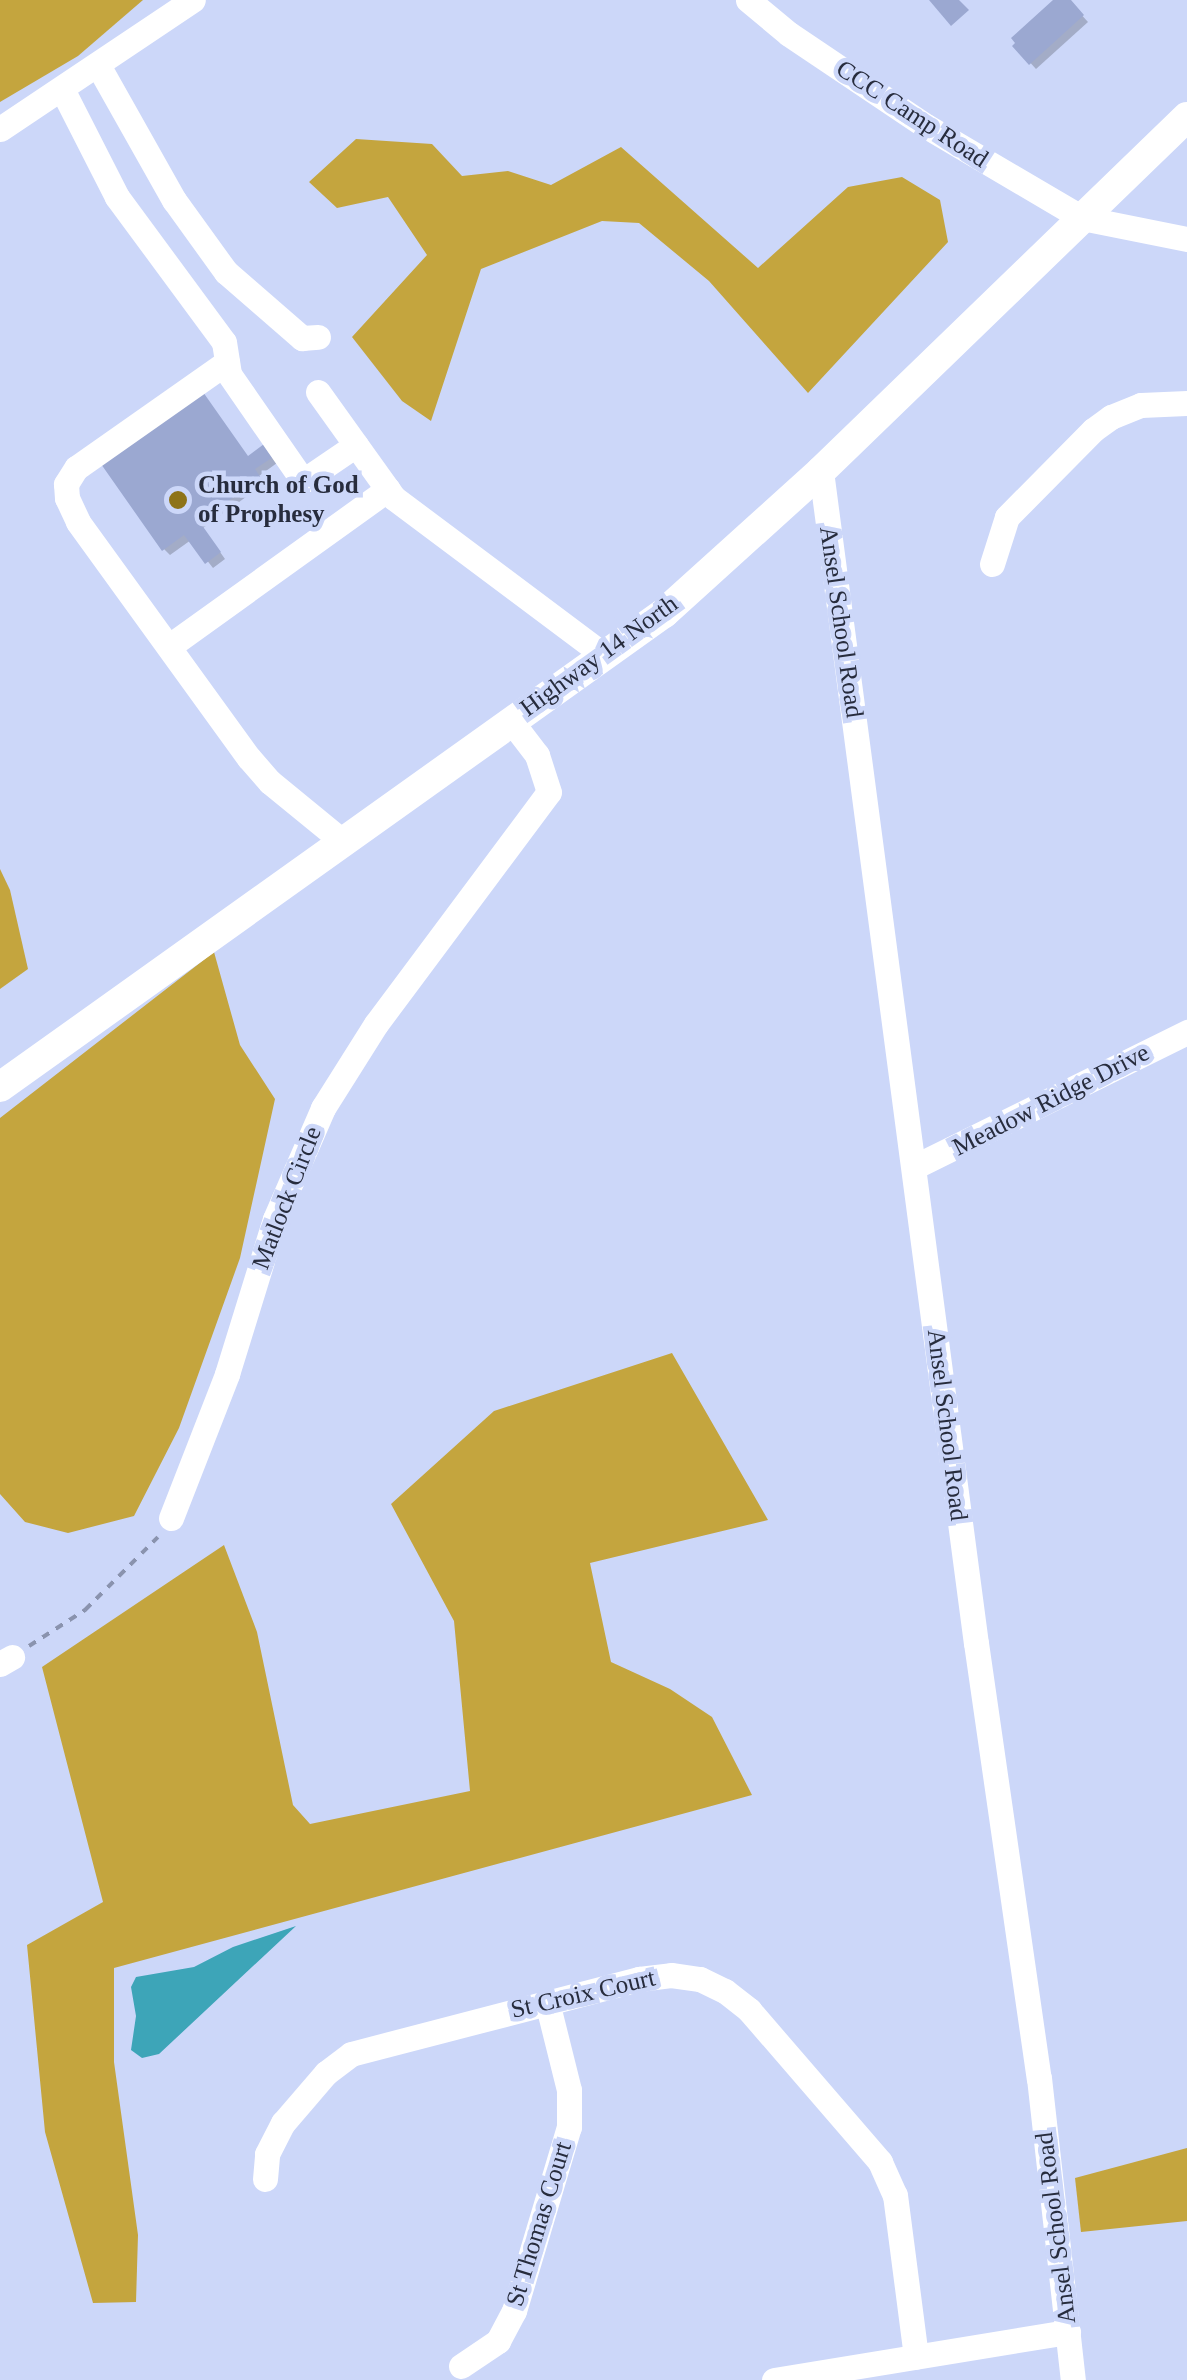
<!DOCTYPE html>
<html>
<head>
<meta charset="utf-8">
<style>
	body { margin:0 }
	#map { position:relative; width:1187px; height:2380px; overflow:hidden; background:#ccd7f9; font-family:Georgia,serif }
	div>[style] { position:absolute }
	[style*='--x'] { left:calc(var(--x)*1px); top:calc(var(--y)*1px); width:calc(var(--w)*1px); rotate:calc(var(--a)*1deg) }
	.green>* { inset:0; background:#c4a53e }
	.water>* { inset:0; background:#3da5b8 }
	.shadow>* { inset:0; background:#0003 }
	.building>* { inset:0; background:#9ba8d1 }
	.path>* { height:4px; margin-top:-2px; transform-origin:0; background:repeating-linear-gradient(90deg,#8a93ae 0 8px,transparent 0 16px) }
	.minor>* { height:25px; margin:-12.5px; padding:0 12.5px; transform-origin:12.5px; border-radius:12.5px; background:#fff }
	.major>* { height:30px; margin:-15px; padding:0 15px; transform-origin:15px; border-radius:15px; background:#fff }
	.dots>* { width:28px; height:28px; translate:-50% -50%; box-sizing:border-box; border:5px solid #ccd7f9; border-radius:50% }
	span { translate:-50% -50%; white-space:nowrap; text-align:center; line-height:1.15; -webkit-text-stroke:9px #ccd7f9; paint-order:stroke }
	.street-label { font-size:25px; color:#272c3d }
	.poi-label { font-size:25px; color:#272c3d; font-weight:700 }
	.left { translate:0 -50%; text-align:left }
</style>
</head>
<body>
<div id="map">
	<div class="green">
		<div style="clip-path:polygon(0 0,143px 0,78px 56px,0 102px)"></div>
		<div style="clip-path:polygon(356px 139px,432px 144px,462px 176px,508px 171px,551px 185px,621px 147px,758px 268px,848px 187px,902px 177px,940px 200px,948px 242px,808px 393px,709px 281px,639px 223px,602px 221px,481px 269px,431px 421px,402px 401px,352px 337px,427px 255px,388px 197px,337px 208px,309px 182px)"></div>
		<div style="clip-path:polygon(0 869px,10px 890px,28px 969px,0 989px)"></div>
		<div style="clip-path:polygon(214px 952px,240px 1045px,275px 1099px,240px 1258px,179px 1428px,134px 1516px,68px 1533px,25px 1522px,0 1494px,0 1118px)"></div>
		<div style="clip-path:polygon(672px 1353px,768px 1520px,590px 1563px,611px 1662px,670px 1689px,712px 1717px,752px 1795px,114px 1968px,114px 2062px,138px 2235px,136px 2302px,93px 2303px,45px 2132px,27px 1945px,103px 1902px,42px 1667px,224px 1545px,257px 1632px,293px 1805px,310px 1824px,470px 1791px,454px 1621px,391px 1504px,494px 1411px)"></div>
		<div style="clip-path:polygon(1187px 2148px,1187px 2221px,1081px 2232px,1075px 2178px)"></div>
	</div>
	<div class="water">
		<div style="clip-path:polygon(296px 1926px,159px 2054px,142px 2058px,131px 2050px,136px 2016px,131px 1987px,136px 1977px,194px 1967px,233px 1947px)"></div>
	</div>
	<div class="shadow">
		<div style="clip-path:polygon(1057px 0,1068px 0,1088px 22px,1036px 69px,1015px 46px)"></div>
		<div style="clip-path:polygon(264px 447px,277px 463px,259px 476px,264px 484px,203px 528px,225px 559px,213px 568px,191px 540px,170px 555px,164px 549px)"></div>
	</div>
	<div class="building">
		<div style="clip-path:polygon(929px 0,959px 0,969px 10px,951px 26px)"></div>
		<div style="clip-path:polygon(1053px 0,1071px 0,1084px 15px,1029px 65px,1012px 46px,1015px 43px,1011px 38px)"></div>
		<div style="clip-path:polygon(203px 392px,248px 456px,264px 444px,273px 457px,255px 469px,261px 478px,199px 521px,221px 552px,205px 564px,184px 535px,162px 551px,101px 464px)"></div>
	</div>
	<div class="path">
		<div style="--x:29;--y:1646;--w:67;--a:-32.7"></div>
		<div style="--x:85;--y:1610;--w:103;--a:-45"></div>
	</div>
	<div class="minor">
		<div style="--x:748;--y:0;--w:53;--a:39.7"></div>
		<div style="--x:789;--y:34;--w:165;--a:33.9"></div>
		<div style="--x:926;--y:126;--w:181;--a:30.5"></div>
		<div style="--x:1082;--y:218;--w:107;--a:11.3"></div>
		<div style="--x:99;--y:67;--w:153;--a:60.6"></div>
		<div style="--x:174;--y:200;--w:89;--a:54.2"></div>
		<div style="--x:226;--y:272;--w:101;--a:41"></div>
		<div style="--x:302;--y:338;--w:16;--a:-4"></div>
		<div style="--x:63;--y:91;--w:119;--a:63"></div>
		<div style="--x:117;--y:197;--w:180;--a:53.6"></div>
		<div style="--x:224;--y:342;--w:32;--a:81"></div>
		<div style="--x:229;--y:374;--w:130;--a:55.3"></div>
		<div style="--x:303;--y:481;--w:64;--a:-34.2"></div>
		<div style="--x:0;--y:129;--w:232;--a:-33.8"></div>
		<div style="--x:227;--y:362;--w:184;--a:144.9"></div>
		<div style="--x:76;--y:468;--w:19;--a:122"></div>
		<div style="--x:66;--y:484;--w:14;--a:86"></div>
		<div style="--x:67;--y:498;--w:26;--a:65"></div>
		<div style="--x:78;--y:522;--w:291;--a:54.1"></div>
		<div style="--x:249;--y:758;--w:32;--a:49"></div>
		<div style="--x:270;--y:782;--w:93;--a:39.3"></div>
		<div style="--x:318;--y:392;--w:130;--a:54.4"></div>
		<div style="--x:394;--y:498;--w:262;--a:36.8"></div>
		<div style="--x:821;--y:471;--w:1182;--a:82.47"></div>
		<div style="--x:976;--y:1643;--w:440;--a:81.8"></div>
		<div style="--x:1039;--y:2078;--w:304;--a:83.6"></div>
		<div style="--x:992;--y:564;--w:49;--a:-72.3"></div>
		<div style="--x:1007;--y:517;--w:122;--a:-45.3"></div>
		<div style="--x:1093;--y:430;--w:22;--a:-36"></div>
		<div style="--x:1111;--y:417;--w:32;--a:-22"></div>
		<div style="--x:1141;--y:405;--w:46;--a:-2.5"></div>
		<div style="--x:171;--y:645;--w:267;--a:-35.7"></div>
		<div style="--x:914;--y:1167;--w:305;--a:-26.3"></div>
		<div style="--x:171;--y:1518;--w:155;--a:-68.7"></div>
		<div style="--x:227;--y:1374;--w:162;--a:-72.8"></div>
		<div style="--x:275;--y:1219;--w:121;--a:-66.6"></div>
		<div style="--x:323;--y:1108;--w:99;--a:-57.8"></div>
		<div style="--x:376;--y:1024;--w:289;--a:-53.3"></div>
		<div style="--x:549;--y:792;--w:39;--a:-108"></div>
		<div style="--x:537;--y:755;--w:43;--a:-127.4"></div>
		<div style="--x:0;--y:1664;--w:14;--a:-30"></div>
		<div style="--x:265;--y:2179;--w:25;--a:-85"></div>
		<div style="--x:267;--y:2154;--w:35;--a:-63"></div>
		<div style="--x:283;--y:2123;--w:66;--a:-49.3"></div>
		<div style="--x:326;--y:2073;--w:31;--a:-37"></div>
		<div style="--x:351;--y:2054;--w:298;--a:-14.6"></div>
		<div style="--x:639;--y:1979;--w:32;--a:-7"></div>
		<div style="--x:671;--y:1975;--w:29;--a:8"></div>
		<div style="--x:700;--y:1979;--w:28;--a:26"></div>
		<div style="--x:725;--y:1991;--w:31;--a:38"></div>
		<div style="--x:749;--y:2010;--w:201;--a:49.2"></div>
		<div style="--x:880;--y:2162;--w:36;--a:66"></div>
		<div style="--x:895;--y:2195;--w:163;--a:82.6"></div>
		<div style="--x:461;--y:2366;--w:45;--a:-34"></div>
		<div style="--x:498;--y:2341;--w:34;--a:-62"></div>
		<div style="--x:514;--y:2311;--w:192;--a:-73.4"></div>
		<div style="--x:569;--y:2127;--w:37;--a:-90"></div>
		<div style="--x:569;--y:2090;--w:91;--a:-104"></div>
		<div style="--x:774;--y:2380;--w:298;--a:-9.3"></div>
	</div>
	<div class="major">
		<div style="--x:0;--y:1087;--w:816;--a:-35.52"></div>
		<div style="--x:664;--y:613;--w:212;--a:-42.1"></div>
		<div style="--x:821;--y:471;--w:509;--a:-44.05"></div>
	</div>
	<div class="dots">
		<div style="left:178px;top:500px;background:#8e7318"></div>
	</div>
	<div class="street-label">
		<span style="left:912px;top:114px;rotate:33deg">CCC Camp Road</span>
		<span style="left:841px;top:622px;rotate:82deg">Ansel School Road</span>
		<span style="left:599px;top:656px;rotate:-36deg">Highway 14 North</span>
		<span style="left:1051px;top:1100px;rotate:-27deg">Meadow Ridge Drive</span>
		<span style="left:287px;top:1198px;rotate:-69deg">Matlock Circle</span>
		<span style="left:947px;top:1425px;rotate:83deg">Ansel School Road</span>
		<span style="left:583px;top:1994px;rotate:-13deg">St Croix Court</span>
		<span style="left:539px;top:2224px;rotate:-73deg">St Thomas Court</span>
		<span style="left:1056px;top:2228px;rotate:-97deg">Ansel School Road</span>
	</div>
	<div class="poi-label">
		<span class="left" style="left:198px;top:500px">Church of God<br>of Prophesy</span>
	</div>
</div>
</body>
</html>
